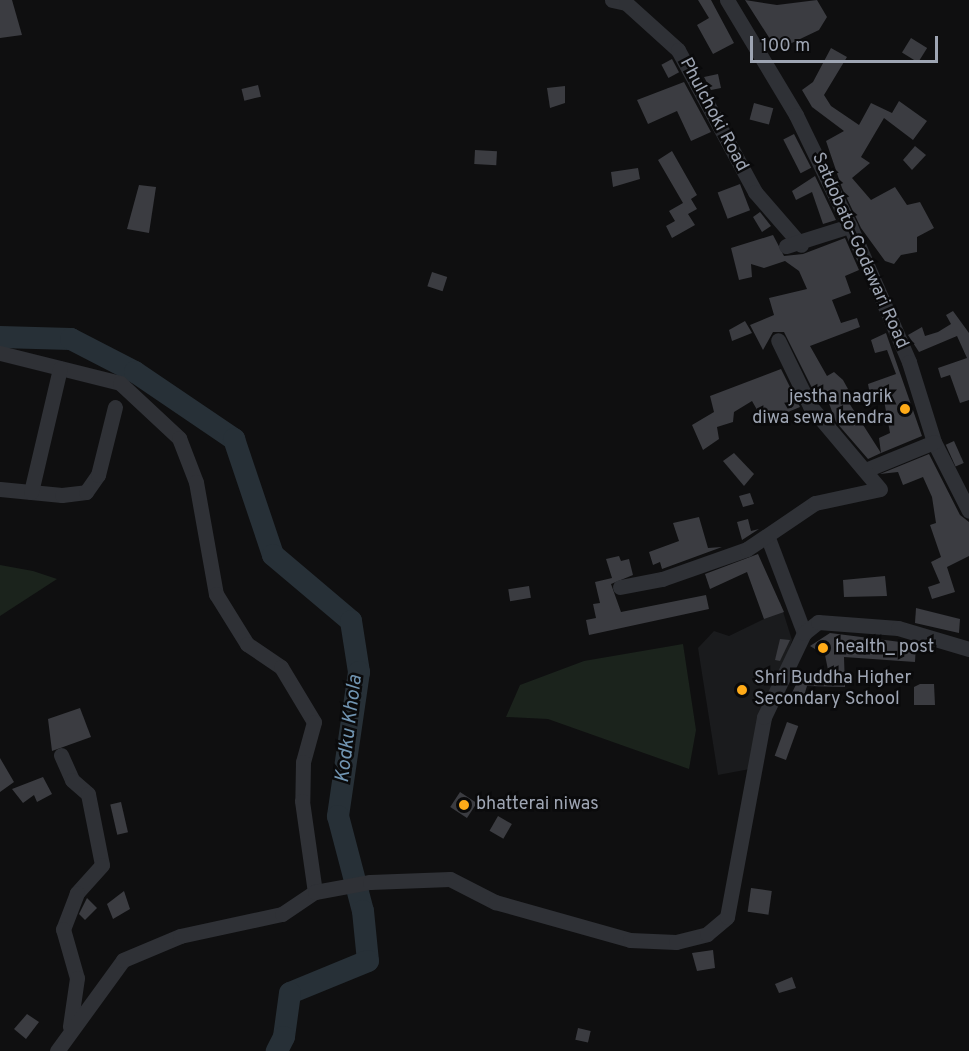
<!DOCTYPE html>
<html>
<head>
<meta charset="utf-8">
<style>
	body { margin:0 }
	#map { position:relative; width:969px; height:1051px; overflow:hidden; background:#0f0f10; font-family:Overpass,sans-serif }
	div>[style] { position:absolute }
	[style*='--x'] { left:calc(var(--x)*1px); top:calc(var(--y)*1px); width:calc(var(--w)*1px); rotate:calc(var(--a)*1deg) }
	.built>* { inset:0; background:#1a1b1d }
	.green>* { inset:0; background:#1b231c }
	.river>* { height:22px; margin:-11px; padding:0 11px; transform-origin:11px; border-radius:11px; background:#273037 }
	.building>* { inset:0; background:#3b3c41; transform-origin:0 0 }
	.minor>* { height:15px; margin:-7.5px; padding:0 7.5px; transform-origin:7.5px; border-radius:7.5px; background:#2f3136 }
	.dots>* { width:16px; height:16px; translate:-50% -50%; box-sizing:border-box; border:3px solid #0a0a0b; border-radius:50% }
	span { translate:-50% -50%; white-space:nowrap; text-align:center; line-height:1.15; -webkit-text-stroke:5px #0a0a0b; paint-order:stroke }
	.street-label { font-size:18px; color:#9ea5b3 }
	.poi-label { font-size:18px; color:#9ea5b3 }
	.right { translate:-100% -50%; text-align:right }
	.left { translate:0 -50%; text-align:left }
	.water-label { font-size:20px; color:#7195b2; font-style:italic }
	.scale { position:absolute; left:750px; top:36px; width:188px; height:27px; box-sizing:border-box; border:3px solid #9ea5b3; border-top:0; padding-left:8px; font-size:18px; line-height:21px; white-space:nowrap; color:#9ea5b3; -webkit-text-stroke:4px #0a0a0b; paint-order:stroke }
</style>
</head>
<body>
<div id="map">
	<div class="built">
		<div style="clip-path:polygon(780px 602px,792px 640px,755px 768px,718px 775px,698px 648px,714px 631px,729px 636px,764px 619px,761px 609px)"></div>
	</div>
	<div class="green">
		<div style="clip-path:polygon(0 565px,33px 571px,57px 579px,0 616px)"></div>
		<div style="clip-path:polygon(683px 644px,696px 730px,689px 769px,548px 719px,506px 717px,520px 685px,584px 661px)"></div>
	</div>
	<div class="river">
		<div style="--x:0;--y:337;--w:71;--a:1.6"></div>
		<div style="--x:71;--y:339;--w:72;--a:27.3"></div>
		<div style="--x:135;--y:372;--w:120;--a:34.1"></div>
		<div style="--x:234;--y:439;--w:122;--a:71.4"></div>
		<div style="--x:273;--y:555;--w:102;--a:40.2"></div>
		<div style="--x:351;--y:621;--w:52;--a:81.1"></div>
		<div style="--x:359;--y:672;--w:146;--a:98.3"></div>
		<div style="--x:338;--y:816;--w:98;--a:75.3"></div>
		<div style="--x:363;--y:911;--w:50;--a:84.3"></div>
		<div style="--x:368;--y:961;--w:84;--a:157.7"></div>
		<div style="--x:290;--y:993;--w:44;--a:97.8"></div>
		<div style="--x:284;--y:1037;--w:16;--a:117"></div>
	</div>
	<div class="building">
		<div style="clip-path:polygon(0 0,12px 0,22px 35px,0 38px)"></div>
		<div style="clip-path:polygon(698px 0,711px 0,734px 43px,713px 54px,697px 25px,709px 18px)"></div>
		<div style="clip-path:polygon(745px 0,777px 5px,817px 0,827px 17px,819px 30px,777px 50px)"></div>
		<div style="left:911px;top:38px;width:19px;height:17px;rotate:32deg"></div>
		<div style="clip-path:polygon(831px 48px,847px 57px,824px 95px,831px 106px,859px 125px,871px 103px,892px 113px,899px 101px,927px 121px,913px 140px,884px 118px,861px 157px,870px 163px,852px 178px,871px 200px,895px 187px,907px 205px,920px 202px,934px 228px,917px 237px,917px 252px,901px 255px,894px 264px,885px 261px,861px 228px,842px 188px,826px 141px,844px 131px,812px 107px,802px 90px,813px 82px)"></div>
		<div style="left:672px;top:59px;width:15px;height:12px;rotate:62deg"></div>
		<div style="clip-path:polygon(718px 74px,721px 88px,711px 90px,704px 77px)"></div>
		<div style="clip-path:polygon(684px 82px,711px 132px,691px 141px,677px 111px,648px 124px,637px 100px)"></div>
		<div style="left:258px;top:85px;width:12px;height:17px;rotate:76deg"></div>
		<div style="clip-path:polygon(565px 86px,565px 103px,550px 108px,547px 88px)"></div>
		<div style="left:754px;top:103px;width:20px;height:17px;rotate:15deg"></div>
		<div style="left:794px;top:134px;width:38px;height:12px;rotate:63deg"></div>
		<div style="clip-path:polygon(915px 146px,926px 155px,912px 170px,903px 160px)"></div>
		<div style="left:475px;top:150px;width:22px;height:14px;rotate:3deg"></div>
		<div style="clip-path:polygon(672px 151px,697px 195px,691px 199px,697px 209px,688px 214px,695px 225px,672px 238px,666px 226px,675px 221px,669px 211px,683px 203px,658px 160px)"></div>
		<div style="clip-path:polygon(638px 168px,640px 179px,613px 187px,611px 172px)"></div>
		<div style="clip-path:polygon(815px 176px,836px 220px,823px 224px,812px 192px,796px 200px,792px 191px)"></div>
		<div style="left:740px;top:184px;width:28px;height:24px;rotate:69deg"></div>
		<div style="clip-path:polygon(139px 185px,156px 187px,149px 233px,127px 229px)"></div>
		<div style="clip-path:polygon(760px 212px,771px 226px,762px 232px,753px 217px)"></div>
		<div style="clip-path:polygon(773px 235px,784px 256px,803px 254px,845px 238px,859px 270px,845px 276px,851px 293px,832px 300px,841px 323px,857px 318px,860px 327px,810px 346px,827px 376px,834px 372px,843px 380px,848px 389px,842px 392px,881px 453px,868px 459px,836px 422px,824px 390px,816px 396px,784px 332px,773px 332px,763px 350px,750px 325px,774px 315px,769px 298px,807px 289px,799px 271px,785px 261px,764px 268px,751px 264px,752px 277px,739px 280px,731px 248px)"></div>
		<div style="left:432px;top:272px;width:16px;height:15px;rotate:18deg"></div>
		<div style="clip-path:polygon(953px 311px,969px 333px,969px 400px,960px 403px,950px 375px,941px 378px,938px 368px,967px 358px,957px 336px,919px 352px,908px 335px,922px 327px,925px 336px,938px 332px,951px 324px,946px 315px)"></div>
		<div style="clip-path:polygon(745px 321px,752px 333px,732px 341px,729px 330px)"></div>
		<div style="clip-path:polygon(886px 333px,922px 436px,881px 453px,879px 438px,890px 433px,883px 395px,871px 400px,868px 384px,896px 374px,887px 350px,875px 353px,871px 340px)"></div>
		<div style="clip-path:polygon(781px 369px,800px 407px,764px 422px,752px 401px,734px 412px,733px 422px,717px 427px,719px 439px,703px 450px,692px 425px,714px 412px,710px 396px)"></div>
		<div style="left:954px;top:441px;width:24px;height:9px;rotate:66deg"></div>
		<div style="clip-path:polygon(734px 453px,754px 474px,744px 486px,723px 461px)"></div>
		<div style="clip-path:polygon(929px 454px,960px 515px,969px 522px,969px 556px,947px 567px,955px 592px,932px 599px,928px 587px,940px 583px,931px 562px,941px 557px,930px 525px,936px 523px,932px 497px,923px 477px,903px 485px,898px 472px,880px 474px)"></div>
		<div style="clip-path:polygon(750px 493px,754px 504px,743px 507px,739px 496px)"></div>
		<div style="clip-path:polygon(699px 517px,708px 548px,722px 547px,662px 569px,660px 562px,653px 565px,649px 552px,679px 541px,673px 523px)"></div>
		<div style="clip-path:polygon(748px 519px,751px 531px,759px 529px,742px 540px,737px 522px)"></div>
		<div style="clip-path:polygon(758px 554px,784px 612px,764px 619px,747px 572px,710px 589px,705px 574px)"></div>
		<div style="clip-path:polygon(619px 556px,621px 561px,629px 559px,633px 575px,611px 584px,621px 612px,706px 595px,709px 609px,589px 635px,586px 620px,596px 618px,593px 604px,600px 603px,595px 582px,612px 578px,606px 559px)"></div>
		<div style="clip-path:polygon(885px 576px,887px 596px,844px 597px,843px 580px)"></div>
		<div style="left:529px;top:586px;width:12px;height:21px;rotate:81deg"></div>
		<div style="clip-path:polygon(916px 608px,960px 619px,959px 633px,915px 623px)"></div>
		<div style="clip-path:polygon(830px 633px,916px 644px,915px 662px,844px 657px,845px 687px,807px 686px,803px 699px,791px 695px,800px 676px,829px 675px,825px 655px,810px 646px)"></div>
		<div style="clip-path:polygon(780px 639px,790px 640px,780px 661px,775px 660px)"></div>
		<div style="clip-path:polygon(920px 684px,934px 684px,935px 705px,914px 705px,914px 687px)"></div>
		<div style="clip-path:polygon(80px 708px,91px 737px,52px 751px,48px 719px)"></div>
		<div style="left:787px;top:722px;width:12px;height:36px;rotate:20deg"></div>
		<div style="clip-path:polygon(0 758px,14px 782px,0 792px)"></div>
		<div style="clip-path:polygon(43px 777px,52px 794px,37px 802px,34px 795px,23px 803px,12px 789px)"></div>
		<div style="left:460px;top:792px;width:20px;height:18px;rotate:33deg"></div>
		<div style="left:121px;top:802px;width:31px;height:11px;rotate:77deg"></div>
		<div style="left:498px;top:816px;width:16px;height:17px;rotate:30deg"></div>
		<div style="left:751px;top:888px;width:21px;height:24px;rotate:8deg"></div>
		<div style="clip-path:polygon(124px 891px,130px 909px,113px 919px,107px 904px)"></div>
		<div style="clip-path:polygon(87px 898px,97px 908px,85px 920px,79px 914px)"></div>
		<div style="clip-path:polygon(713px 950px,715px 968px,697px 971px,692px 953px)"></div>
		<div style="clip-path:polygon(792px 977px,796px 988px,779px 993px,775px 984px)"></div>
		<div style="clip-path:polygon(27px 1014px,39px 1022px,26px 1039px,14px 1029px)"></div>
		<div style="left:578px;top:1028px;width:13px;height:12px;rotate:13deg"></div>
	</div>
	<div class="minor">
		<div style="--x:612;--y:0;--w:14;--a:12"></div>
		<div style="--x:626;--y:3;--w:70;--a:42.1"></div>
		<div style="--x:678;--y:50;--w:162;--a:61.5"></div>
		<div style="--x:755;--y:192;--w:70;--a:49"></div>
		<div style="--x:727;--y:0;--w:134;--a:59"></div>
		<div style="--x:796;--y:115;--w:123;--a:64.1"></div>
		<div style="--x:850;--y:226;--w:148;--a:66.5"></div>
		<div style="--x:909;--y:362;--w:84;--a:72.6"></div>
		<div style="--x:934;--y:442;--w:77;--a:63.1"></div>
		<div style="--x:786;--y:246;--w:67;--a:-17.4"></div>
		<div style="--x:0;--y:353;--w:124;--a:14"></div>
		<div style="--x:120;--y:383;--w:81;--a:43"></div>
		<div style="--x:179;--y:438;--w:47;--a:68.9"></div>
		<div style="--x:196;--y:482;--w:114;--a:79.9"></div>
		<div style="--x:216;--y:594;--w:59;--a:58.2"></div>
		<div style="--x:247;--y:644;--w:41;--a:34.1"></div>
		<div style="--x:281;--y:667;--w:64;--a:59"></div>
		<div style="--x:314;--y:722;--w:41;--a:105.4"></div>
		<div style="--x:303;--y:762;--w:39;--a:91"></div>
		<div style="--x:302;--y:801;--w:92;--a:81.9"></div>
		<div style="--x:868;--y:469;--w:71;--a:-22.2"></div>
		<div style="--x:0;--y:489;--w:62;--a:5.5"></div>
		<div style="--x:62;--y:495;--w:24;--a:-7"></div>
		<div style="--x:86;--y:492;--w:21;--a:-55"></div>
		<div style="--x:98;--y:475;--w:70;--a:-76"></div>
		<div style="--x:31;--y:492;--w:127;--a:-76.8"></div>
		<div style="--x:768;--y:538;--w:102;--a:69.2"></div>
		<div style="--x:620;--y:587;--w:43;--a:-10.8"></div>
		<div style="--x:662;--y:579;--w:90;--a:-19.4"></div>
		<div style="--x:747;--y:549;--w:82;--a:-34.1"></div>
		<div style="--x:815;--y:503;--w:66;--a:-12.2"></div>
		<div style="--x:880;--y:489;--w:109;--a:-130.1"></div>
		<div style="--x:810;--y:406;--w:73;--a:-115.9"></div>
		<div style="--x:61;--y:755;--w:27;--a:66"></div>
		<div style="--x:72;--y:780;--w:21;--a:41"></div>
		<div style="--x:88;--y:794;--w:72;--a:78.8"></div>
		<div style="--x:102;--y:865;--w:38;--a:132"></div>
		<div style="--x:77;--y:893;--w:39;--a:111"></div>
		<div style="--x:63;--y:929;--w:51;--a:74.1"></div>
		<div style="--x:77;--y:978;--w:49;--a:98.3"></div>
		<div style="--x:57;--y:1051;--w:112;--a:-54"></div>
		<div style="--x:123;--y:960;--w:62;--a:-22.8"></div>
		<div style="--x:180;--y:936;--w:104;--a:-12.2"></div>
		<div style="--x:282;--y:914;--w:40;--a:-34"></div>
		<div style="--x:315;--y:892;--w:56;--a:-10.3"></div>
		<div style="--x:370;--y:882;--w:80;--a:-2.1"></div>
		<div style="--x:450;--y:879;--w:51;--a:27.1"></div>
		<div style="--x:495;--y:902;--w:140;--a:15.7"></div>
		<div style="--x:630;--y:940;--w:46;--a:2.5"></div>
		<div style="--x:676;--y:942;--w:32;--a:-14"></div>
		<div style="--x:707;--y:934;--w:26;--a:-40"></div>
		<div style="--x:727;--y:917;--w:203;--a:-79.5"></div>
		<div style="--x:764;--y:717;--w:93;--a:-64.5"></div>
		<div style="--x:804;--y:633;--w:18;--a:-38"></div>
		<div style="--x:818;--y:622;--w:80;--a:4.3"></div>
		<div style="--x:898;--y:628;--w:74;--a:16.5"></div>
	</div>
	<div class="dots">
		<div style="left:905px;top:409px;background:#ffab18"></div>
		<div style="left:823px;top:648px;background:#ffab18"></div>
		<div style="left:742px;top:690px;background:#ffab18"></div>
		<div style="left:464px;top:805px;background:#ffab18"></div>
	</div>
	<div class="street-label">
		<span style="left:713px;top:115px;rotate:62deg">Phulchoki Road</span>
		<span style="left:859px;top:251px;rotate:66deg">Satdobato-Godawari Road</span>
	</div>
	<div class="poi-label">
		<span class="right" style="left:893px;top:409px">jestha nagrik<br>diwa sewa kendra</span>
		<span class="left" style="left:835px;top:648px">health_ post</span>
		<span class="left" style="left:754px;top:690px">Shri Buddha Higher<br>Secondary School</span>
		<span class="left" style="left:476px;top:805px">bhatterai niwas</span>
	</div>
	<div class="water-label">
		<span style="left:350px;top:729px;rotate:-83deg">Kodku Khola</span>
	</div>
	<div class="scale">100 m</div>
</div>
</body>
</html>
